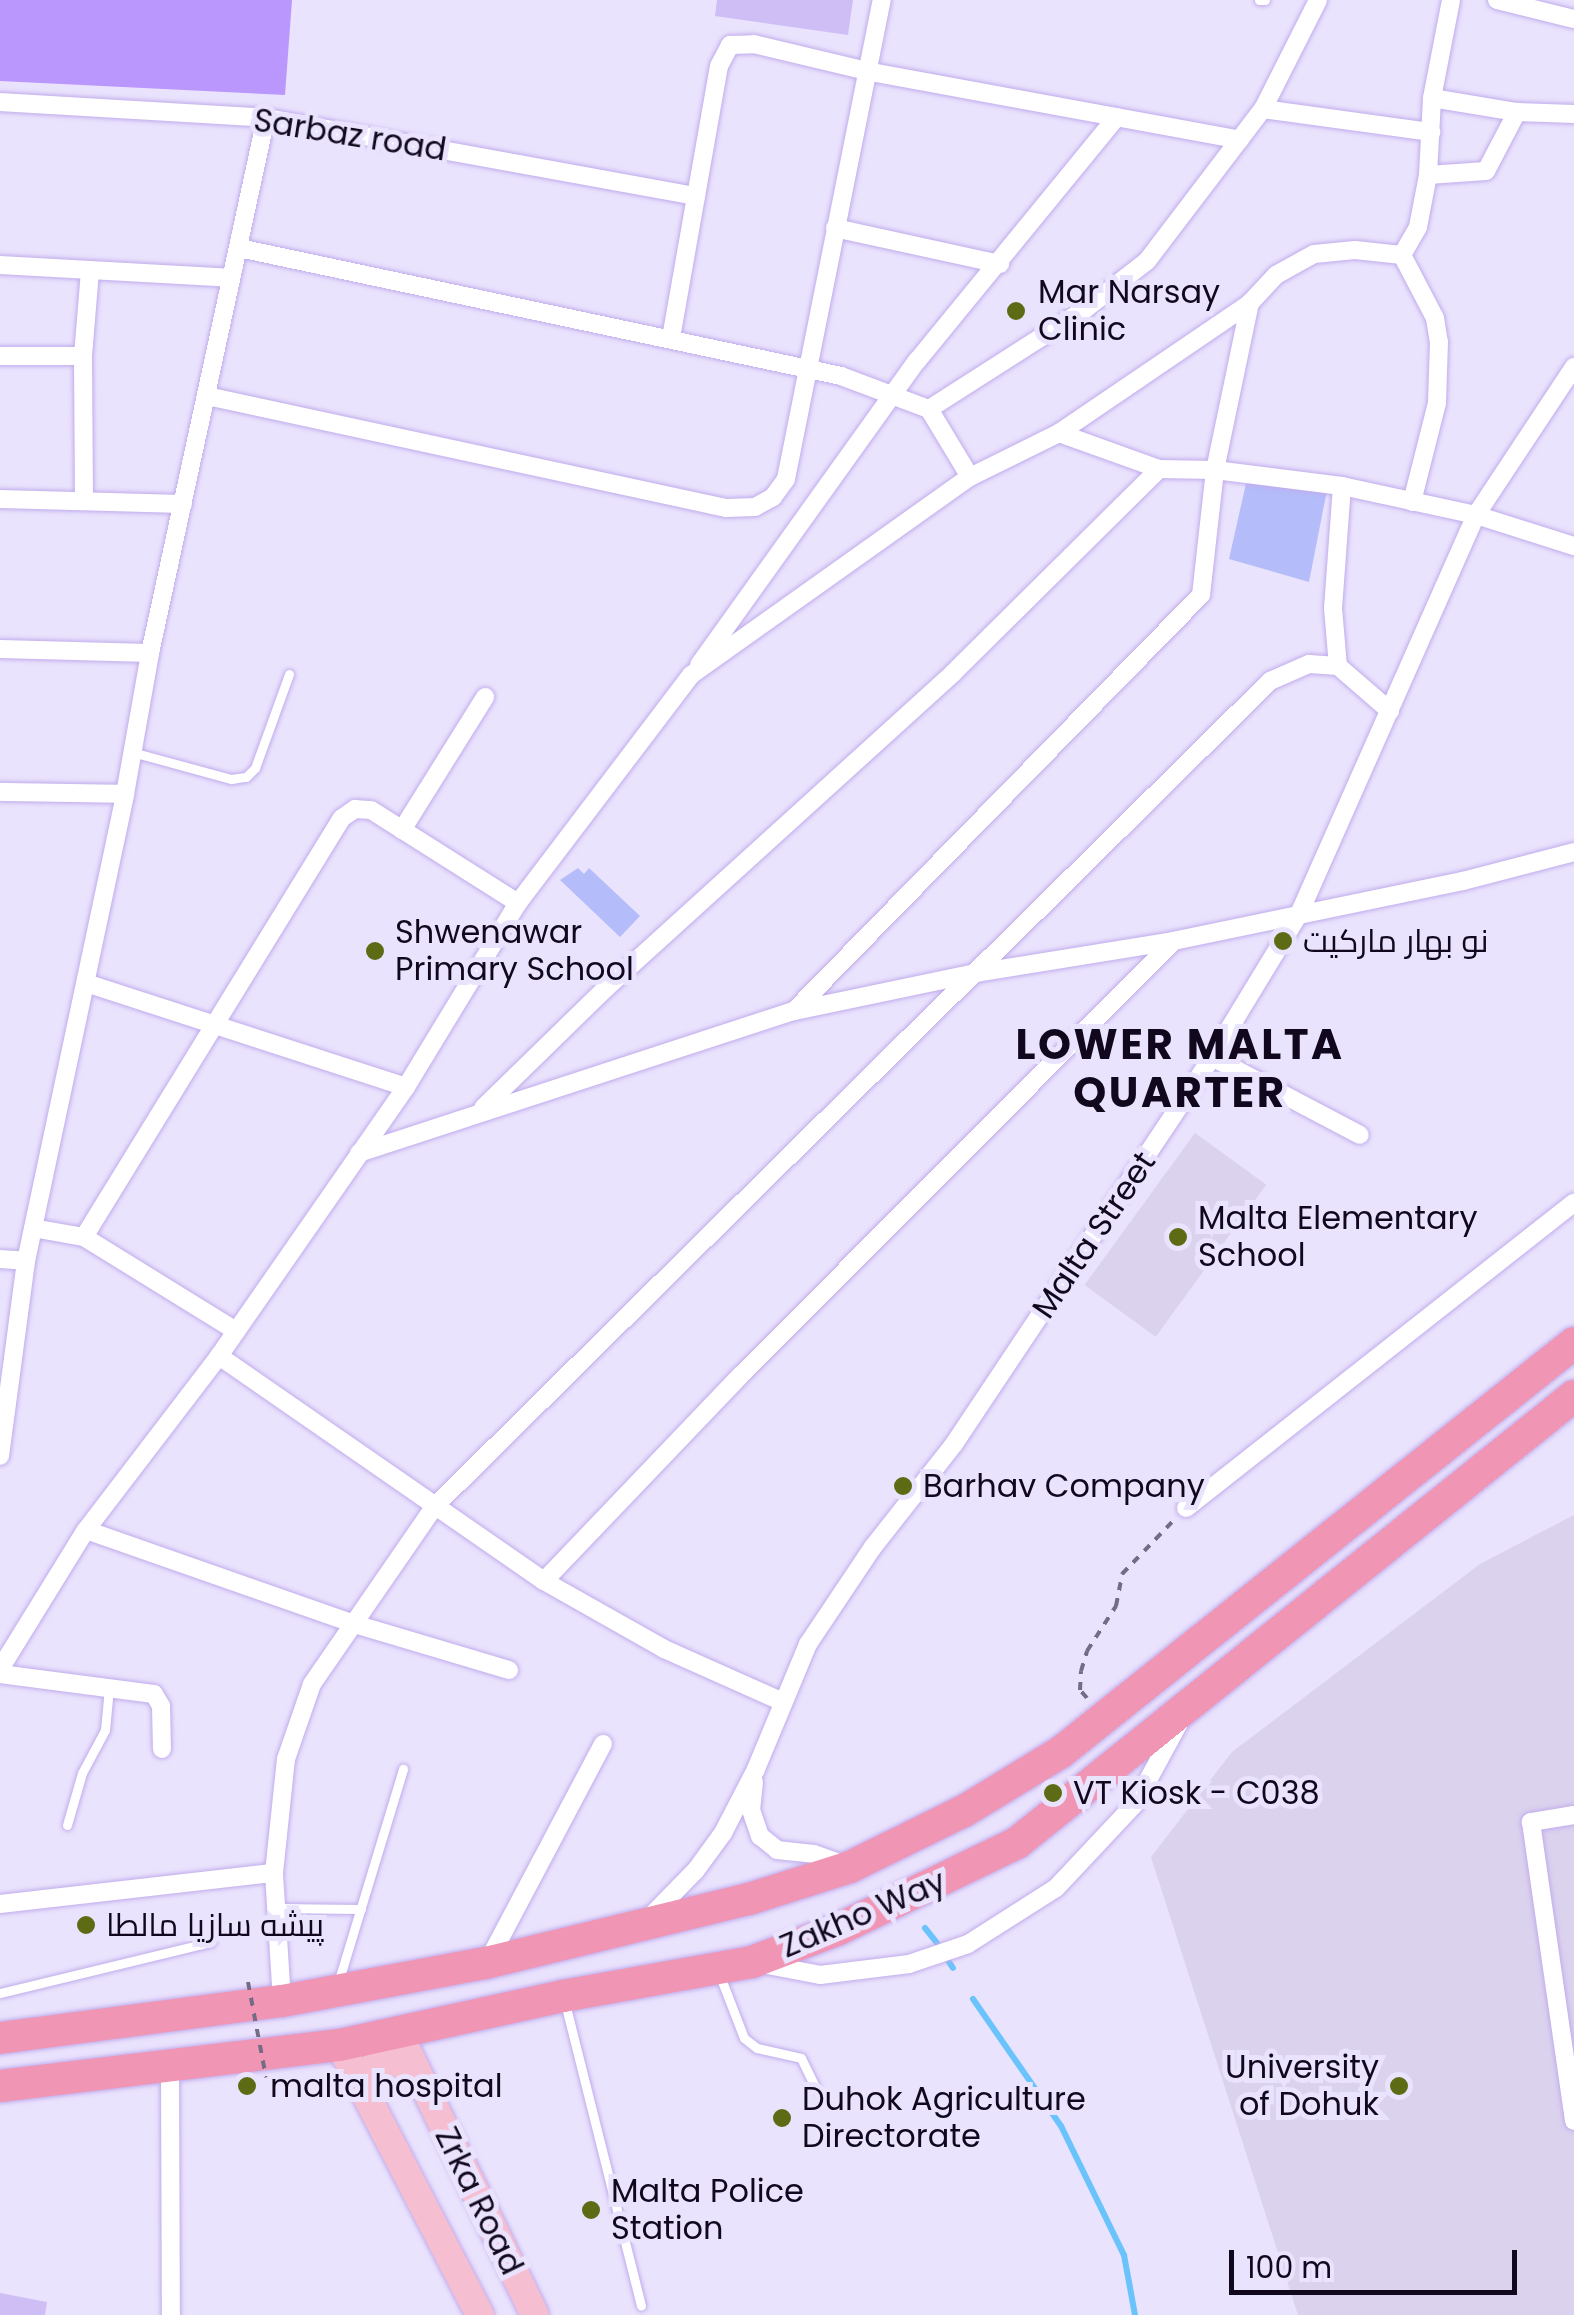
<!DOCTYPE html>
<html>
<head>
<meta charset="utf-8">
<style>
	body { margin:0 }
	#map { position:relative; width:1574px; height:2315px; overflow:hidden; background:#eae3fd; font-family:Poppins,Cairo,sans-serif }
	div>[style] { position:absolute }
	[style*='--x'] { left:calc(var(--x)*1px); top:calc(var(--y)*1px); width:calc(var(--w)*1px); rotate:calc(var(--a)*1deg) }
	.built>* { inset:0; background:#dbd2ee; transform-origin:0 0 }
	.green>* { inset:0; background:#cfbdf5 }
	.forest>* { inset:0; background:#ba97fd }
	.stream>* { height:6px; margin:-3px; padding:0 3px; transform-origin:3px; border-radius:3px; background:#6bc3fb }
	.building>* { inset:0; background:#b4bcf9 }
	.path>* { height:4px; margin-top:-2px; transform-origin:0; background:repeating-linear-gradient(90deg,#746c84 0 8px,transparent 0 16px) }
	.roads { filter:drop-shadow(0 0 2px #c1acec) drop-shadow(0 0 2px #c1acec) }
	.lane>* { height:9px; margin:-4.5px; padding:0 4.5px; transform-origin:4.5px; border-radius:4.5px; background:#fff }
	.street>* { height:18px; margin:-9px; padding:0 9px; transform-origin:9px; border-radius:9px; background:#fff }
	.primary>* { height:28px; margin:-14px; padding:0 14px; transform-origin:14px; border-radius:14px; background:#f6bfd1 }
	.highway>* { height:32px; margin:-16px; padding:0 16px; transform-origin:16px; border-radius:16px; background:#f095b3 }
	.path-bridge>* { height:4px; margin-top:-2px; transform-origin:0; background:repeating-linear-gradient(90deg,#746c84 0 8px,transparent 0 16px) }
	.dots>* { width:28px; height:28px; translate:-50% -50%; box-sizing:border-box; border:5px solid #eae3fd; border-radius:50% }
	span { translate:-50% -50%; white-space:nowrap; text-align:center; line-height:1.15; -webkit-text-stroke:10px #eae3fd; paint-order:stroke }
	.street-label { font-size:32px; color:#11081e }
	.poi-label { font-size:32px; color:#11081e }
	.left { translate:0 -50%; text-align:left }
	.right { translate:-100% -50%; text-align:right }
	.district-label { font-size:42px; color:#11081e; font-weight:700; letter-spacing:2.5px }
	.scale { position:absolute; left:1229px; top:2250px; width:288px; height:45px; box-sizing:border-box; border:5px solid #11081e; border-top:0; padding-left:12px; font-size:30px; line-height:35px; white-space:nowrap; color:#11081e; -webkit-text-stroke:8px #eae3fd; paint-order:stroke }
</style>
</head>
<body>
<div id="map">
	<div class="built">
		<div style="left:1195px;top:1133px;width:88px;height:188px;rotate:36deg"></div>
		<div style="clip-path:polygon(1574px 1515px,1574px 2315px,1298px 2315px,1151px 1857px,1232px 1752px,1480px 1564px)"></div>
	</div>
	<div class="green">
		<div style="clip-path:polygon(717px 0,853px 0,848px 35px,715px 16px)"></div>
		<div style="clip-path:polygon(0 2293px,47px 2302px,45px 2315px,0 2315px)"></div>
	</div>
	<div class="forest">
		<div style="clip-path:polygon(0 0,292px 0,285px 95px,0 81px)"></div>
	</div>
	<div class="stream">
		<div style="--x:925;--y:1928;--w:19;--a:51"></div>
		<div style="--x:949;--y:1962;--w:7;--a:56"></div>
		<div style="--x:973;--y:1999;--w:155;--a:55.3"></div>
		<div style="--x:1061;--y:2126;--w:144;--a:64"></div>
		<div style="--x:1124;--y:2255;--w:61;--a:79.6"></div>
	</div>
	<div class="building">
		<div style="clip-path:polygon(1247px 479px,1327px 490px,1309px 582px,1229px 559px)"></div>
		<div style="clip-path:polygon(578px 868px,584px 874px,589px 868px,640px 916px,620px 937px,560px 880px)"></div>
	</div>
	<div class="path">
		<div style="--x:1087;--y:1698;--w:11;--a:-131"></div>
		<div style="--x:1080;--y:1690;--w:19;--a:-87"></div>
		<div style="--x:1081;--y:1671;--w:21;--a:-73"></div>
		<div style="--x:1087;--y:1651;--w:54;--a:-57.2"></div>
		<div style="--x:1116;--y:1606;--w:33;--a:-79"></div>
		<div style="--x:1122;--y:1574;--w:72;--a:-46.1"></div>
	</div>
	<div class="roads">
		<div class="lane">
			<div style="--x:1259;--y:0;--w:6;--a:0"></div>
			<div style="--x:132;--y:752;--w:103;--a:15.3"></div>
			<div style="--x:231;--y:779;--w:15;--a:-8"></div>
			<div style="--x:246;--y:777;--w:13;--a:-45"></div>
			<div style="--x:255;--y:768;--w:100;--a:-70.1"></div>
			<div style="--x:67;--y:1825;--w:54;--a:-73.9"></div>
			<div style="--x:82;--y:1773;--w:49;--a:-61.9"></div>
			<div style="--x:105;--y:1730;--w:42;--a:-84.6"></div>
			<div style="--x:274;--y:1908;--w:87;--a:0.7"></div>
			<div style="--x:720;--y:1976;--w:66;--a:68.8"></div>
			<div style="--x:744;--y:2038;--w:16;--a:38"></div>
			<div style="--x:757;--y:2048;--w:45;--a:12.8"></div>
			<div style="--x:801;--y:2058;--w:34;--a:64"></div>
			<div style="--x:338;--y:1983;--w:224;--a:-73.1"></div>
			<div style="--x:0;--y:1993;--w:217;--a:-13.6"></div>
			<div style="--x:565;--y:2003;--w:312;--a:75.9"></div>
		</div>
		<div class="street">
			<div style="--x:1497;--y:0;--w:79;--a:13.9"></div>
			<div style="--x:1432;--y:98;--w:86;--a:9.4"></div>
			<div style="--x:1517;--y:112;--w:57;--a:2"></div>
			<div style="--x:0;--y:102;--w:266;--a:3.4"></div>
			<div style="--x:266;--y:118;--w:437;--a:10.3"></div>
			<div style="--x:1263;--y:109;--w:170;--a:7.8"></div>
			<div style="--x:1428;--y:175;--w:58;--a:-3.9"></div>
			<div style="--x:1486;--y:171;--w:67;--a:-62.3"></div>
			<div style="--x:835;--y:228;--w:169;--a:12.3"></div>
			<div style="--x:239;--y:248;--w:615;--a:12"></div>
			<div style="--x:841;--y:376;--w:94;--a:20.6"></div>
			<div style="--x:929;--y:409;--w:79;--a:58.9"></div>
			<div style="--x:1402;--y:255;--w:32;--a:-60"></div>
			<div style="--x:1418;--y:227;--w:53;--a:-79.1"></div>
			<div style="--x:1428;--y:175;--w:77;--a:-87"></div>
			<div style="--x:1432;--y:98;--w:100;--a:-79"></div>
			<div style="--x:0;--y:265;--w:230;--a:3.2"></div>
			<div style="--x:671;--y:338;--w:276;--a:-80"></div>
			<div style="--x:719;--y:66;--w:24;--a:-62"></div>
			<div style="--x:730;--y:45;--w:24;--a:-2"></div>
			<div style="--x:754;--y:44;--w:120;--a:13.5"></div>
			<div style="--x:871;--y:72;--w:375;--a:10.4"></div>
			<div style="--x:0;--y:356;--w:83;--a:0"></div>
			<div style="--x:207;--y:396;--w:531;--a:12.18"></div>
			<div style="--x:726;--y:508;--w:29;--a:-2"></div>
			<div style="--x:755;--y:507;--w:21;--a:-29"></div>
			<div style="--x:773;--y:497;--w:22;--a:-54"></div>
			<div style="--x:786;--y:479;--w:489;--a:-78.7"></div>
			<div style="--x:929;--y:409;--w:184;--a:-32.6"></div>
			<div style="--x:1084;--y:310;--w:80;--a:-37.9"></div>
			<div style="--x:1147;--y:261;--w:191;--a:-52.7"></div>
			<div style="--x:1263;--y:109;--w:122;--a:-63.2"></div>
			<div style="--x:1059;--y:433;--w:231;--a:-34.2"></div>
			<div style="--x:1250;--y:303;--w:38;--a:-47"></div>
			<div style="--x:1276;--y:275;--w:43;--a:-28.9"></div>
			<div style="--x:1314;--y:254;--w:41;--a:-5.6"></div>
			<div style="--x:1355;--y:250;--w:47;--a:6.1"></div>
			<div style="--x:1402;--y:255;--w:71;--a:62.4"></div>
			<div style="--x:1435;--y:318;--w:24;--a:81"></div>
			<div style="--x:1439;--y:342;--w:61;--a:91.9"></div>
			<div style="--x:1437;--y:403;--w:102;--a:104.2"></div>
			<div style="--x:1342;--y:486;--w:122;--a:94.2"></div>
			<div style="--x:1333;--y:608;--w:58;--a:85.1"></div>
			<div style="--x:1338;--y:666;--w:69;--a:40.9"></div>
			<div style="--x:0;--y:499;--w:183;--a:1.6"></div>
			<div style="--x:84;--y:501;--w:145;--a:-90.4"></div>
			<div style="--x:83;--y:356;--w:86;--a:-85.3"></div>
			<div style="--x:0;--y:649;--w:150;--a:1.5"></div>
			<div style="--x:699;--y:665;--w:374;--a:-54.4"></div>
			<div style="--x:917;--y:361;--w:315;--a:-50.7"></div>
			<div style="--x:0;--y:792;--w:125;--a:0.9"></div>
			<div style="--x:402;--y:830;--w:157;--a:-58"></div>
			<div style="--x:86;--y:983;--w:336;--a:18"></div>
			<div style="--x:794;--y:1011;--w:582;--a:-45.63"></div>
			<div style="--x:1201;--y:595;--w:126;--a:-83.6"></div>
			<div style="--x:1215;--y:470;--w:171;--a:-78.2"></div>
			<div style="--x:1212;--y:1057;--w:167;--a:27.8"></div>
			<div style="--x:483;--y:1108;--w:172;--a:-44.3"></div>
			<div style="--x:606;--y:988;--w:469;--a:-42.2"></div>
			<div style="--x:953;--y:673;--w:290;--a:-44.7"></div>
			<div style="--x:359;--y:1153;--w:458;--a:-18.1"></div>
			<div style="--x:794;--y:1011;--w:186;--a:-11.8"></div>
			<div style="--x:976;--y:973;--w:200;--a:-9.2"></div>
			<div style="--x:1173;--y:941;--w:296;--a:-11.7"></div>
			<div style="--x:1463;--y:881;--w:115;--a:-14.6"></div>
			<div style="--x:33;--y:1228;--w:52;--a:10"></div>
			<div style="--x:84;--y:1237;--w:179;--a:31.7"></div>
			<div style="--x:84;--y:1237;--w:492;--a:-58.4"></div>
			<div style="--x:342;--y:818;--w:16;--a:-35"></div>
			<div style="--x:355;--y:809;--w:16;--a:4"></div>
			<div style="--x:371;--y:810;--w:174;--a:32.3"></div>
			<div style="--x:0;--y:1259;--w:26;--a:4"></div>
			<div style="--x:219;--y:1356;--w:395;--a:34.7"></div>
			<div style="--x:544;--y:1581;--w:138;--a:29.5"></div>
			<div style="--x:664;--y:1649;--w:128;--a:24"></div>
			<div style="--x:0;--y:1456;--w:197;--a:-82.4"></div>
			<div style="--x:26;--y:1261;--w:477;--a:-78"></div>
			<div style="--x:125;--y:794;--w:143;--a:-79.9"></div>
			<div style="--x:150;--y:653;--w:547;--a:-77.77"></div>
			<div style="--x:1186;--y:1508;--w:494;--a:-38.2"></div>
			<div style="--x:86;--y:1530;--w:281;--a:19.3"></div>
			<div style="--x:351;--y:1623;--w:165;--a:16.6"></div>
			<div style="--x:544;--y:1581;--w:286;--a:-46.3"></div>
			<div style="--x:742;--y:1374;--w:610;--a:-45.07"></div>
			<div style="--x:0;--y:1669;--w:163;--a:-58.3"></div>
			<div style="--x:86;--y:1530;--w:219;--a:-52.6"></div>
			<div style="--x:219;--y:1356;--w:328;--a:-55.2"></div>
			<div style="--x:406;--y:1087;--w:215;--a:-58.7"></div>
			<div style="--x:518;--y:903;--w:286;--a:-52.8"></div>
			<div style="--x:691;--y:675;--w:342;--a:-35.4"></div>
			<div style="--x:970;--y:477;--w:99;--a:-26.3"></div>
			<div style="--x:1059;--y:433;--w:106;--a:19.8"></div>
			<div style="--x:1159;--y:469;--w:56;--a:1"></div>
			<div style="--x:1215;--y:470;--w:128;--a:7.2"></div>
			<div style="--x:1342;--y:486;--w:137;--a:12.2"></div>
			<div style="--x:1476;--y:515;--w:103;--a:17.6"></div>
			<div style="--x:0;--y:1674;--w:155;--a:7.4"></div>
			<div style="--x:154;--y:1694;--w:14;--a:60"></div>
			<div style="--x:161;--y:1706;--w:43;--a:88.7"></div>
			<div style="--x:754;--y:1782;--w:28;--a:96"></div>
			<div style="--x:751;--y:1810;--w:28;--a:71"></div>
			<div style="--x:760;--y:1836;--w:22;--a:39"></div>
			<div style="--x:777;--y:1850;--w:37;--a:6"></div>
			<div style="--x:814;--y:1854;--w:33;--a:20"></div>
			<div style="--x:1574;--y:1815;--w:44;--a:170.8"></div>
			<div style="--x:1531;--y:1822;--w:302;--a:81.8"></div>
			<div style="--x:0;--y:1904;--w:276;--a:-6.5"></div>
			<div style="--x:649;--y:1918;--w:67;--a:-45.6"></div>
			<div style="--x:696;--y:1870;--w:46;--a:-53.9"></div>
			<div style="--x:723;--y:1833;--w:72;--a:-62.7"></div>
			<div style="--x:756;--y:1769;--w:135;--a:-67.4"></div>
			<div style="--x:808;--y:1644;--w:117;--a:-56.2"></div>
			<div style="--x:873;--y:1547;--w:131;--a:-51.8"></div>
			<div style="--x:954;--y:1444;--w:465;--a:-56.3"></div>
			<div style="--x:1212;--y:1057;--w:170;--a:-58.7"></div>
			<div style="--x:1300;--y:912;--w:434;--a:-66.1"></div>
			<div style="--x:1476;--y:515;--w:178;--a:-56.5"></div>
			<div style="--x:487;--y:1963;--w:248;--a:-62.1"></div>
			<div style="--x:762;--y:1964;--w:59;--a:10.7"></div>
			<div style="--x:820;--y:1975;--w:90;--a:-7"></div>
			<div style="--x:909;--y:1964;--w:62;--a:-18.7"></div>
			<div style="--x:968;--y:1944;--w:104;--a:-32.5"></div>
			<div style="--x:1056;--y:1888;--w:115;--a:-46.8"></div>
			<div style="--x:1135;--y:1804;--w:94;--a:-61.5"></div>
			<div style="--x:282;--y:2001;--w:128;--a:-93.6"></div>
			<div style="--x:274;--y:1873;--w:115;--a:-84"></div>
			<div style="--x:286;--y:1759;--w:79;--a:-70.9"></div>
			<div style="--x:312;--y:1684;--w:216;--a:-55.4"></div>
			<div style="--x:435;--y:1506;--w:1174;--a:-44.65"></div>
			<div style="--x:1270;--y:681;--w:43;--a:-23.6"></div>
			<div style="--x:1309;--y:664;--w:29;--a:4"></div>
			<div style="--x:170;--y:2069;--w:246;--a:89.8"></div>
		</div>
		<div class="primary">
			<div style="--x:398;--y:2032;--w:314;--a:64.2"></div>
			<div style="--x:340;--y:2045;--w:304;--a:62.6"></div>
			<div style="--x:363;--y:2086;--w:18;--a:-68"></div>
			<div style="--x:370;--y:2069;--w:20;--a:-30"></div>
			<div style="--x:387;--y:2059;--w:29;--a:20"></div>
		</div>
		<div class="highway">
			<div style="--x:0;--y:2038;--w:284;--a:-7.5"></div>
			<div style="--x:282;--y:2001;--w:208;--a:-10.6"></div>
			<div style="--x:486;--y:1963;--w:271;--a:-13.7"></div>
			<div style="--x:749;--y:1899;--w:106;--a:-17.6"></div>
			<div style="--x:850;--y:1867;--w:127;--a:-26.2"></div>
			<div style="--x:964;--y:1811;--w:114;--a:-31.3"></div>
			<div style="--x:1061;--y:1752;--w:656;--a:-38.56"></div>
			<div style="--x:0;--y:2086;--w:342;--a:-6.9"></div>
			<div style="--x:340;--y:2045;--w:228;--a:-12.4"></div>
			<div style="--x:563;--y:1996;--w:192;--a:-10.2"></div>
			<div style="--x:752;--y:1962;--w:93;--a:-20.8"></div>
			<div style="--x:839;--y:1929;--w:198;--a:-25.8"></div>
			<div style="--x:1017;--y:1843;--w:714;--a:-38.75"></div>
		</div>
	</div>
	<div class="path-bridge">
		<div style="--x:248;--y:1982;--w:97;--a:79.3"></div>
	</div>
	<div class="dots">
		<div style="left:1016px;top:311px;background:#5d6b14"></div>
		<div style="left:1283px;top:941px;background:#5d6b14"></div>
		<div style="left:375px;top:951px;background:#5d6b14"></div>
		<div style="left:1178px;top:1237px;background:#5d6b14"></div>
		<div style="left:903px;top:1486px;background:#5d6b14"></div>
		<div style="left:1053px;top:1793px;background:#5d6b14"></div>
		<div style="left:86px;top:1925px;background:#5d6b14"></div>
		<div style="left:247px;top:2086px;background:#5d6b14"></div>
		<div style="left:1399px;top:2086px;background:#5d6b14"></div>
		<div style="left:782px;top:2118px;background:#5d6b14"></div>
		<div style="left:591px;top:2210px;background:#5d6b14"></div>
	</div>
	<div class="street-label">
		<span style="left:350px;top:135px;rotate:9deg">Sarbaz road</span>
		<span style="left:1094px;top:1235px;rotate:-56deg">Malta Street</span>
		<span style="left:863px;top:1914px;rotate:-23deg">Zakho Way</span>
		<span style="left:479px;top:2201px;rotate:64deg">Zrka Road</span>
	</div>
	<div class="poi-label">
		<span class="left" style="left:1038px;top:311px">Mar Narsay<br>Clinic</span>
		<span class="left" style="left:395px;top:951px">Shwenawar<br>Primary School</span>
		<span class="left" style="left:1303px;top:941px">نو بهار ماركيت</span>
		<span class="left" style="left:1198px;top:1237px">Malta Elementary<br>School</span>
		<span class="left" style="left:923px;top:1486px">Barhav Company</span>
		<span class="left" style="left:1073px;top:1793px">VT Kiosk - C038</span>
		<span class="left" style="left:106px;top:1925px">پيشه سازيا مالطا</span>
		<span class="right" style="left:1379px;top:2086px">University<br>of Dohuk</span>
		<span class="left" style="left:270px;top:2086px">malta hospital</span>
		<span class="left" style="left:802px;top:2118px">Duhok Agriculture<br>Directorate</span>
		<span class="left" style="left:611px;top:2210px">Malta Police<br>Station</span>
	</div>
	<div class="district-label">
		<span style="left:1180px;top:1069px">LOWER MALTA<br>QUARTER</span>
	</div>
	<div class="scale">100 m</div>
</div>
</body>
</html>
